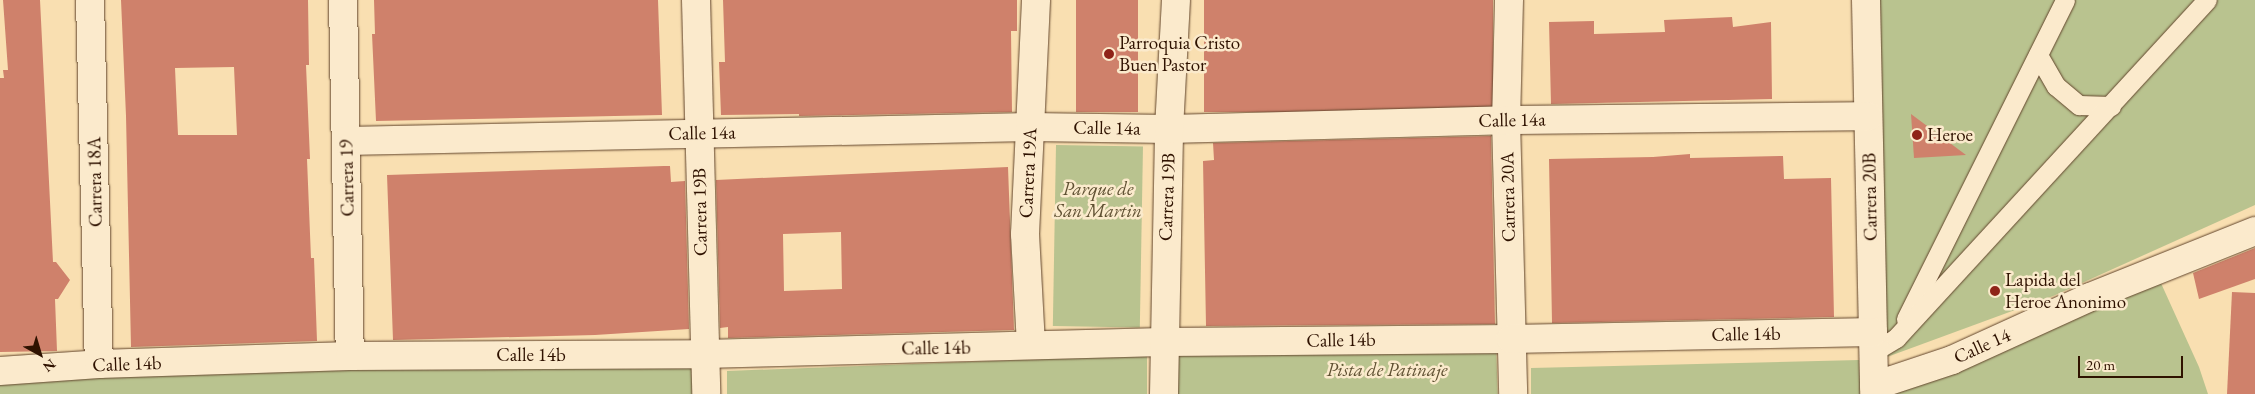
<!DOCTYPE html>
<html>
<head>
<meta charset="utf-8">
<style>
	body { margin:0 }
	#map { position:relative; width:2255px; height:394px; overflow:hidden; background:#f9dfb1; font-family:"EB Garamond",serif }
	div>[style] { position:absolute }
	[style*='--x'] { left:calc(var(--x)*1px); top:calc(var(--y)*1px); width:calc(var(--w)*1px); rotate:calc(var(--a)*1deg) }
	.green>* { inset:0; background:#b9c38f; transform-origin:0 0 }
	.building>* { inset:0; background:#cf816b; transform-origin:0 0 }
	.roads { filter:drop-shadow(0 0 1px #62452c) drop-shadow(0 0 1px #62452c) }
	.service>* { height:19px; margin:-9.5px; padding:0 9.5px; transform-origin:9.5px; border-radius:9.5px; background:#fbeacc }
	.minor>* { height:28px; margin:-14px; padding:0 14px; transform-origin:14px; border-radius:14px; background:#fbeacc }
	.dots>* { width:14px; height:14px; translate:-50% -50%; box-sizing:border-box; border:2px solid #fbeacc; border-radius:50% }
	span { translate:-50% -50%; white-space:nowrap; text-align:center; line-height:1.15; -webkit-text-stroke:5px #fbeacc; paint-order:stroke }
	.poi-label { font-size:19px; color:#2f1200 }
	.left { translate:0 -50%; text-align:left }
	.street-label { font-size:19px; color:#2f1200 }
	.park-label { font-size:19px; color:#5f5032; font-style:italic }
	.north { position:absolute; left:15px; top:329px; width:50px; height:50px; -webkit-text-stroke:4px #fbeacc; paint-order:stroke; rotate:141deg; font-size:14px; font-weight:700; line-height:20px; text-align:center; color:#2f1200 }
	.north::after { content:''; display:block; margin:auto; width:18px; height:22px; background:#2f1200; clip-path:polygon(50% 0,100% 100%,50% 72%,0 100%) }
	.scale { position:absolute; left:2078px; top:356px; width:105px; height:22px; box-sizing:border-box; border:2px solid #2f1200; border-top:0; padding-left:6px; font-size:15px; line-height:18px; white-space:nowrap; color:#2f1200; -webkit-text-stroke:4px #fbeacc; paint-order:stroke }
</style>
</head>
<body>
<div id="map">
	<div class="green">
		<div style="clip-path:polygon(1879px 0,2255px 0,2255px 205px,2053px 296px,1887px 357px)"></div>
		<div style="left:1056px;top:145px;width:87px;height:181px;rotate:1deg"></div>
		<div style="clip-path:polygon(2160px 281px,2199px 367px,2208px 394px,1894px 394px,1893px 391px,1962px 369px)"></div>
		<div style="left:1496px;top:345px;width:49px;height:321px;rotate:88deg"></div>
		<div style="clip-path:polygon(1147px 355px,1147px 394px,727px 394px,727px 371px)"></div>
		<div style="clip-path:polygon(1859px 360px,1861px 394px,1531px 394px,1531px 368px)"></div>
		<div style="clip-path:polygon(692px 364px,694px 394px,0 394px,0 378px,365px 367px)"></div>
	</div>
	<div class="building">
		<div style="clip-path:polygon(3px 0,40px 0,53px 262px,56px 262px,70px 280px,58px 299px,55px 299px,57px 351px,0 352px,0 78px,4px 78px,3px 70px,8px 70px)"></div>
		<div style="clip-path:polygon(evenodd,121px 0,308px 0,309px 65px,306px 65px,310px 159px,307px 159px,311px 258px,314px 258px,317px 341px,131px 347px,126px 116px,121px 0,234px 67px,237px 135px,178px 135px,175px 68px,234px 67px)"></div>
		<div style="clip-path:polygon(374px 0,658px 0,662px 115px,376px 121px,372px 34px,375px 34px)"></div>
		<div style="clip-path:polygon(723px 0,1017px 0,1017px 31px,1011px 31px,1012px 112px,799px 116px,799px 114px,721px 115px,719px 62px,725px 62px)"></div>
		<div style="left:1076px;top:0;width:62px;height:112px"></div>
		<div style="left:1204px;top:0;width:289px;height:112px"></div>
		<div style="clip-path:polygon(1732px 17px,1733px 27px,1771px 22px,1772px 99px,1551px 104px,1549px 22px,1594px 21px,1594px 34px,1665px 32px,1664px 20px)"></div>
		<div style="clip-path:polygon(1911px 114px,1966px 155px,1914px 158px)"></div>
		<div style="clip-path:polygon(1491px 136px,1495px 324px,1206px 326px,1203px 161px,1214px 160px,1213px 143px)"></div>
		<div style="clip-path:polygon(1690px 154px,1690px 158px,1783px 156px,1784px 179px,1831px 178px,1834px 317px,1552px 323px,1549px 159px,1653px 157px)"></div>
		<div style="clip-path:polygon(664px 166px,670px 166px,671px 182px,685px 181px,689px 329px,595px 335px,393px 340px,387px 175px)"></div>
		<div style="clip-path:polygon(evenodd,1008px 167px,1014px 330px,728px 338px,728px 327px,720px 328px,716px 180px,1008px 167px,841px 232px,842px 289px,784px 291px,783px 234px,841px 232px)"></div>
		<div style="clip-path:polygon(2255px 248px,2255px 279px,2199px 299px,2193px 273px)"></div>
		<div style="clip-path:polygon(2232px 292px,2255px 293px,2255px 394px,2227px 394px)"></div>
	</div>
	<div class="roads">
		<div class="service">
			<div style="--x:2038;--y:55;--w:36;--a:60"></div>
			<div style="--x:2056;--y:86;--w:30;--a:40"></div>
			<div style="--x:2079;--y:105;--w:32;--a:2"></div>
			<div style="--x:1906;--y:319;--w:356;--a:-63.5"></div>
			<div style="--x:1873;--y:352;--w:27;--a:-31"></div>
			<div style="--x:1896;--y:338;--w:459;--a:-47.4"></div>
		</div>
		<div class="minor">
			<div style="--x:90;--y:0;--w:364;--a:88.6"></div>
			<div style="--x:343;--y:0;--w:356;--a:88.9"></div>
			<div style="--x:696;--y:0;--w:394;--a:88.5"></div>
			<div style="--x:1509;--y:0;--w:120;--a:91.4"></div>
			<div style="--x:1506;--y:120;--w:274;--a:88.5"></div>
			<div style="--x:1866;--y:0;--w:394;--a:88.8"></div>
			<div style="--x:346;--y:141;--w:684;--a:-1.17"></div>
			<div style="--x:1030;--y:127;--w:139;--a:0.8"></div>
			<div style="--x:1169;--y:129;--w:337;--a:-1.5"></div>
			<div style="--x:1506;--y:120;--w:362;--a:-0.6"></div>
			<div style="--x:1031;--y:345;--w:111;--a:-93.1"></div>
			<div style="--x:1025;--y:234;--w:234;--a:-87.3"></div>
			<div style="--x:0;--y:371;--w:99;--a:-4"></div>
			<div style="--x:99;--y:364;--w:251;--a:-1.8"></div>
			<div style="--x:350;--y:356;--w:354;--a:-0.3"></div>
			<div style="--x:704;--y:354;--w:459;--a:-1.5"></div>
			<div style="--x:1163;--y:342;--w:348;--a:-0.5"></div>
			<div style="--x:1511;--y:339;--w:362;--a:-1.1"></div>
			<div style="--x:1874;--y:386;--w:82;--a:-18.4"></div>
			<div style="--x:1952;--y:360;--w:152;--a:-24.5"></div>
			<div style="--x:2090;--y:297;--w:178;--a:-21.8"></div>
			<div style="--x:1164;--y:394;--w:265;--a:-88.9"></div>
			<div style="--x:1169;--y:129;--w:129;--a:-86.9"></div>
		</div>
	</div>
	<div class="dots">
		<div style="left:1109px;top:54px;background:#8f2418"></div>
		<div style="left:1917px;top:135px;background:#8f2418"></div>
		<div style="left:1995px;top:291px;background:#8f2418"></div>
	</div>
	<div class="poi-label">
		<span class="left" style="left:1119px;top:54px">Parroquia Cristo<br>Buen Pastor</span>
		<span class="left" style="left:1927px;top:135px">Heroe</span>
		<span class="left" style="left:2005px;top:291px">Lapida del<br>Heroe Anonimo</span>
	</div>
	<div class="street-label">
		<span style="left:1512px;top:120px;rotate:-1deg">Calle 14a</span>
		<span style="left:1107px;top:128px;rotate:1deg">Calle 14a</span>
		<span style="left:702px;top:133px;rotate:-1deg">Calle 14a</span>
		<span style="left:1028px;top:173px;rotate:-87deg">Carrera 19A</span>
		<span style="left:347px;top:178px;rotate:-91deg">Carrera 19</span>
		<span style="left:95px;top:182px;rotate:-91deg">Carrera 18A</span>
		<span style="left:1167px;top:197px;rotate:-88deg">Carrera 19B</span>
		<span style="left:1508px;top:197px;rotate:-91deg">Carrera 20A</span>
		<span style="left:1870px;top:197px;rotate:-91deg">Carrera 20B</span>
		<span style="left:700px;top:212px;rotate:-91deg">Carrera 19B</span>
		<span style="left:1746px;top:334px;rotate:-1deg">Calle 14b</span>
		<span style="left:1341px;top:340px;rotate:-1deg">Calle 14b</span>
		<span style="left:1982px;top:346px;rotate:-24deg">Calle 14</span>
		<span style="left:936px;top:348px;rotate:-1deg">Calle 14b</span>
		<span style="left:531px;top:355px">Calle 14b</span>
		<span style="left:127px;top:364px;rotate:-2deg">Calle 14b</span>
	</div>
	<div class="park-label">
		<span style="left:1098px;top:200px">Parque de<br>San Martin</span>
		<span style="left:1387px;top:370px">Pista de Patinaje</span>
	</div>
	<div class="north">N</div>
	<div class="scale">20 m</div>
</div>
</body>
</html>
